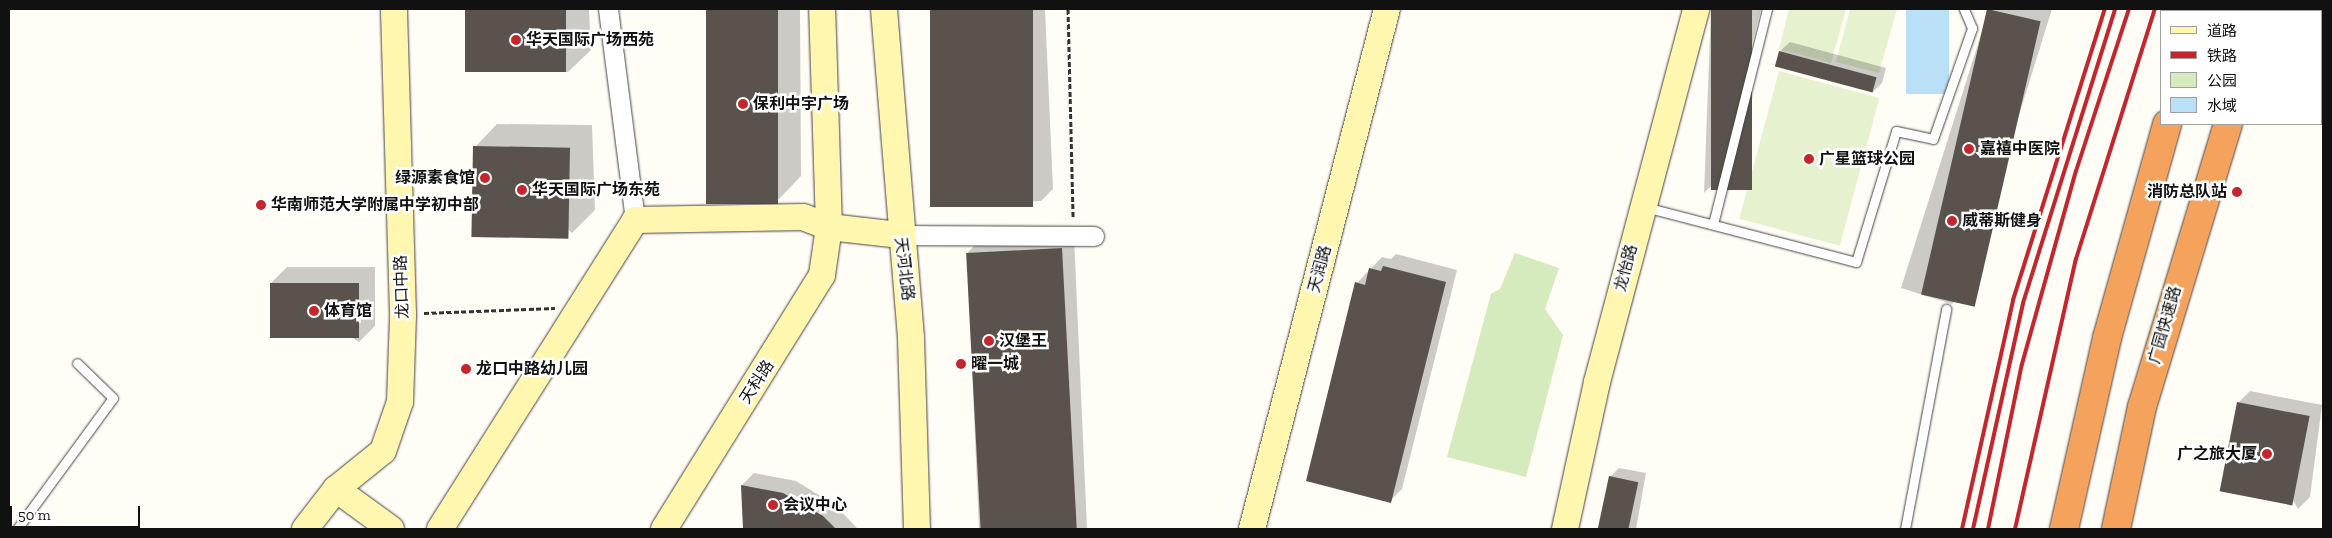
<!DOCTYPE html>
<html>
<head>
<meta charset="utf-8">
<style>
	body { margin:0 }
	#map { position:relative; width:2332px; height:538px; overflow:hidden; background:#fffdf5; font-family:"Zilla Slab","Noto Sans SC",serif }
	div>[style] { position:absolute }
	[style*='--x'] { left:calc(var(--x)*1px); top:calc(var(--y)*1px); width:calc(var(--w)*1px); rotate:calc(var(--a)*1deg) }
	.green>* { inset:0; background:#d5ebbd }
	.pitch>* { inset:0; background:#e6f2cf; transform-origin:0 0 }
	.water>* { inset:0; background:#b9e0f7; transform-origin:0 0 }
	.shadow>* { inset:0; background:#0003 }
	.building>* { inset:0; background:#5a524d; transform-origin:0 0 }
	.path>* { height:3px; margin-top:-1.5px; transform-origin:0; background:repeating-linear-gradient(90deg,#333 0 5px,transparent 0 7.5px) }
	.roads { filter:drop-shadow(0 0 1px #444) drop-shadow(0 0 1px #444) }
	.lane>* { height:9px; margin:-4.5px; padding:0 4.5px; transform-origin:4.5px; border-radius:4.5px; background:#fff }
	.street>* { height:19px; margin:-9.5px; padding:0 9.5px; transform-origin:9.5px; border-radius:9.5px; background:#fff }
	.secondary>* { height:26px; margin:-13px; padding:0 13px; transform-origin:13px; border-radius:13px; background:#fff6b0 }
	.highway>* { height:28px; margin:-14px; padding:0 14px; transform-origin:14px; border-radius:14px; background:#f5a25d }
	.rail>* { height:4px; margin:-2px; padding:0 2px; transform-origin:2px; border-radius:2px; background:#c4262e }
	.dots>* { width:14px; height:14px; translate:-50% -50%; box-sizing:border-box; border:2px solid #fff; border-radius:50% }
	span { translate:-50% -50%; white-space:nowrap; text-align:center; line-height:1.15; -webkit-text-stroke:5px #fff; paint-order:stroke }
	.poi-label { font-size:16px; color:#111; font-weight:700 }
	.left { translate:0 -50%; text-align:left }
	.right { translate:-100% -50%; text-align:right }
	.street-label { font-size:16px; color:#111 }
	.frame { position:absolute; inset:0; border:10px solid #111; pointer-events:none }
	.legend { position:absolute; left:2160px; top:10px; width:162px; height:115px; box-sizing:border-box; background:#fff; border:1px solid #a0a0a0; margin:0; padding:6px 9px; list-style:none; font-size:15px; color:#111 }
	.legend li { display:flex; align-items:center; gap:10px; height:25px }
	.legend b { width:25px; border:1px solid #a0a0a0 }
	.scale { position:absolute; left:10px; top:506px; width:130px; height:22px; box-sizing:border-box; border:2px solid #111; border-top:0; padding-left:6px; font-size:15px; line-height:18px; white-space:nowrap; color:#111; -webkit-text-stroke:4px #fff; paint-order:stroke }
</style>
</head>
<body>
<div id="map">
	<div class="green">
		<div style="clip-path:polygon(1515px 253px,1559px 268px,1545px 309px,1563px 335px,1526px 477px,1447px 457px,1491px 294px,1500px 289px)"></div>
	</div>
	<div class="pitch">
		<div style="clip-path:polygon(1789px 9px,1846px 9px,1831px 63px,1779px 49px)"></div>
		<div style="clip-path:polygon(1850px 9px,1897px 9px,1879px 73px,1836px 62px)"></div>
		<div style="left:1779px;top:71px;width:104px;height:153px;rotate:15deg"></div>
	</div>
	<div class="water">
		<div style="left:1906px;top:9px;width:43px;height:85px"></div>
	</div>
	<div class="shadow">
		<div style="clip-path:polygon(466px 9px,589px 9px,591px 50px,568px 72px,465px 71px)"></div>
		<div style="clip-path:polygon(707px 9px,800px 9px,801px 176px,779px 199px,709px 202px)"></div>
		<div style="clip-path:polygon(931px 9px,1045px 9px,1053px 189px,1041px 201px,940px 206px)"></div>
		<div style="clip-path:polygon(1711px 9px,1761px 9px,1716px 181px,1704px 193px)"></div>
		<div style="clip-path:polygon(1989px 9px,2052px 9px,1964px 292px,1952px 304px,1901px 288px)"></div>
		<div style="clip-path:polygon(1790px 42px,1886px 68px,1882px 83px,1873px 92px,1776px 66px,1780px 51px)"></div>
		<div style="clip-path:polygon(497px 124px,592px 125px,595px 210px,572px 233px,475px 147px)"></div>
		<div style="clip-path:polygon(1074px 236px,1087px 529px,979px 529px,967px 253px,979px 241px)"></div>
		<div style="clip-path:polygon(1396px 254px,1457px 270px,1402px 489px,1390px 501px,1357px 283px,1382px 257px,1391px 259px)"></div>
		<div style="clip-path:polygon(287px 267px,375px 267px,375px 326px,359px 342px,271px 283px)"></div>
		<div style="clip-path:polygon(2250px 391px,2322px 405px,2310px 497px,2298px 509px,2238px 403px)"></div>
		<div style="clip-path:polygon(1619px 468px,1646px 473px,1636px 529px,1600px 529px,1610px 477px)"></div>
		<div style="clip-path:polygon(754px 473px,796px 481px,835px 505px,858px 529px,744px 529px,742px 485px)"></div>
	</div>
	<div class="building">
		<div style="left:465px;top:9px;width:101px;height:63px"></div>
		<div style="left:706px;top:9px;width:72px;height:195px"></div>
		<div style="left:930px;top:9px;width:103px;height:198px"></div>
		<div style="left:1711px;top:9px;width:41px;height:181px"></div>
		<div style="left:1987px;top:9px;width:55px;height:293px;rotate:13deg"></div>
		<div style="left:1779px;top:51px;width:101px;height:16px;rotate:15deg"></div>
		<div style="left:473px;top:146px;width:97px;height:91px;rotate:1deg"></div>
		<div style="left:1062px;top:248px;width:281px;height:96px;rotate:87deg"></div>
		<div style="clip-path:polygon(1383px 266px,1446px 282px,1391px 503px,1306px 481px,1355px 282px,1365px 285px,1369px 268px,1381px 271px)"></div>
		<div style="left:270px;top:283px;width:89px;height:55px"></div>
		<div style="left:2237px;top:402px;width:74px;height:91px;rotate:11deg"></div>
		<div style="left:1609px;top:476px;width:30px;height:54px;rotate:12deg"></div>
		<div style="clip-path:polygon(741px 485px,783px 493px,823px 516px,836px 529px,743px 529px)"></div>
	</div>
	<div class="path">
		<div style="--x:1068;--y:9;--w:209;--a:88.6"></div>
		<div style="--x:424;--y:313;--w:131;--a:-2.2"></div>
	</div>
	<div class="roads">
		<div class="lane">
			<div style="--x:1645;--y:207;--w:218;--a:14.6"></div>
			<div style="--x:1856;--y:262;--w:137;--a:-73"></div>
			<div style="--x:1896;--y:131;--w:38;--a:12"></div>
			<div style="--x:1933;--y:139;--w:118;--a:-70.6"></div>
			<div style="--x:1972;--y:28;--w:21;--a:-113"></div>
			<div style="--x:1713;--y:224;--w:222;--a:-75.9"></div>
			<div style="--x:17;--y:529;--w:162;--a:-53.8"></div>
			<div style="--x:113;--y:398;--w:50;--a:-135.8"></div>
			<div style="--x:1905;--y:529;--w:224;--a:-79.4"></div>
		</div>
		<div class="street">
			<div style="--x:608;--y:9;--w:213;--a:82.7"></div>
			<div style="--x:899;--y:235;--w:195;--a:0.3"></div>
		</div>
		<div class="secondary">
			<div style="--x:884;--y:9;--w:331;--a:85.3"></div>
			<div style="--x:911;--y:339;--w:190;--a:88.2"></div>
			<div style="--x:336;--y:489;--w:68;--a:36"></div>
			<div style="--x:305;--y:529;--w:51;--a:-52.2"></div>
			<div style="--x:336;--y:489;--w:60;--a:-39"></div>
			<div style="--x:383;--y:451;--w:52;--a:-70.9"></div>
			<div style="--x:400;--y:402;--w:88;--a:-88"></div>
			<div style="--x:403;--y:314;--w:305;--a:-91.7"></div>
			<div style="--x:440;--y:529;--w:365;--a:-57.7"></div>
			<div style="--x:635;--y:220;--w:168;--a:-1"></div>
			<div style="--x:803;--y:217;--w:28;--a:21"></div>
			<div style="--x:829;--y:227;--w:70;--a:6.5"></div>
			<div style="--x:664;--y:529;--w:299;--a:-58.1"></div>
			<div style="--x:822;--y:275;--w:49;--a:-81.7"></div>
			<div style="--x:829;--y:227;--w:218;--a:-91.8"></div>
			<div style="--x:1252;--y:529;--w:537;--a:-75.45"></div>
			<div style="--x:1565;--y:529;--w:150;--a:-77.7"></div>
			<div style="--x:1597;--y:382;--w:386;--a:-75.1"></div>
		</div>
		<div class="highway">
			<div style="--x:2204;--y:11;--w:2;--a:-63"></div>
			<div style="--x:2266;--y:11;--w:2;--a:-63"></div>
			<div style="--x:2064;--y:529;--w:196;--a:-77.3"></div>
			<div style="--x:2107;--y:338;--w:222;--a:-74.3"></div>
			<div style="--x:2116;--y:529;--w:125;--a:-78"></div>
			<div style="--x:2142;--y:407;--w:296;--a:-73.1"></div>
		</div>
	</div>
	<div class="rail">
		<div style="--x:1962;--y:529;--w:235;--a:-77.4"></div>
		<div style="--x:2013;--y:300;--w:305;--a:-72.5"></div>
		<div style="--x:1973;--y:529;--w:231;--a:-77.5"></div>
		<div style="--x:2023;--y:303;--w:308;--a:-72.6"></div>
		<div style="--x:1988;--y:529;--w:168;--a:-78.4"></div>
		<div style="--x:2022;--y:364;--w:200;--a:-74.4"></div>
		<div style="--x:2076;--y:171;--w:170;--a:-71.9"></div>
		<div style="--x:2015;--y:529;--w:277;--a:-77.3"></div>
		<div style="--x:2076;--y:259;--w:262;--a:-72.5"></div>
	</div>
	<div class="dots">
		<div style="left:516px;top:40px;background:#c4262e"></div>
		<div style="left:743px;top:104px;background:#c4262e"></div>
		<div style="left:1969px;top:149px;background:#c4262e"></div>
		<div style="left:1809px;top:159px;background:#c4262e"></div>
		<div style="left:485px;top:178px;background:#c4262e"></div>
		<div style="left:522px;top:190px;background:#c4262e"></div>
		<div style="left:2237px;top:192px;background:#c4262e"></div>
		<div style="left:261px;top:205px;background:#c4262e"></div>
		<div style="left:1952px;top:221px;background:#c4262e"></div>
		<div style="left:314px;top:311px;background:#c4262e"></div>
		<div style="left:989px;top:341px;background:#c4262e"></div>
		<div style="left:961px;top:364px;background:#c4262e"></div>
		<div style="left:466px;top:369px;background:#c4262e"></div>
		<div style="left:2267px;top:454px;background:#c4262e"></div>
		<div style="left:773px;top:505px;background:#c4262e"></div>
	</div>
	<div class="poi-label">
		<span class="left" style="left:526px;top:40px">华天国际广场西苑</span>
		<span class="left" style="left:753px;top:104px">保利中宇广场</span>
		<span class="left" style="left:1980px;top:149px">嘉禧中医院</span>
		<span class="left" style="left:1819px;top:159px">广星篮球公园</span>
		<span class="right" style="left:475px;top:178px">绿源素食馆</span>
		<span class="left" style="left:532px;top:190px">华天国际广场东苑</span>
		<span class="right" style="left:2227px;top:192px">消防总队站</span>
		<span class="left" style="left:271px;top:205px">华南师范大学附属中学初中部</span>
		<span class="left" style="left:1962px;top:221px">威蒂斯健身</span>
		<span class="left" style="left:324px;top:311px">体育馆</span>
		<span class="left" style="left:999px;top:341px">汉堡王</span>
		<span class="left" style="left:971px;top:364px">曜一城</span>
		<span class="left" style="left:476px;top:369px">龙口中路幼儿园</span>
		<span class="right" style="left:2257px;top:454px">广之旅大厦</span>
		<span class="left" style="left:783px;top:505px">会议中心</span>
	</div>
	<div class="street-label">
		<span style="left:1626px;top:268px;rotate:-75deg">龙怡路</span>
		<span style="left:904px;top:269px;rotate:83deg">天河北路</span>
		<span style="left:1320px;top:269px;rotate:-75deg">天润路</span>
		<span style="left:402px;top:287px;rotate:-92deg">龙口中路</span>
		<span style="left:2165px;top:325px;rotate:-74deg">广园快速路</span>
		<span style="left:757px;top:382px;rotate:-57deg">天科路</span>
	</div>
	<div class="frame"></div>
	<ul class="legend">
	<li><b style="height:6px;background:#fff6b0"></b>道路</li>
	<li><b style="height:6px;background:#c4262e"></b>铁路</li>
	<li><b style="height:14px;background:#d5ebbd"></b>公园</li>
	<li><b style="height:14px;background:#b9e0f7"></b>水域</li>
	</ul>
	<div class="scale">50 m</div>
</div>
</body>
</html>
